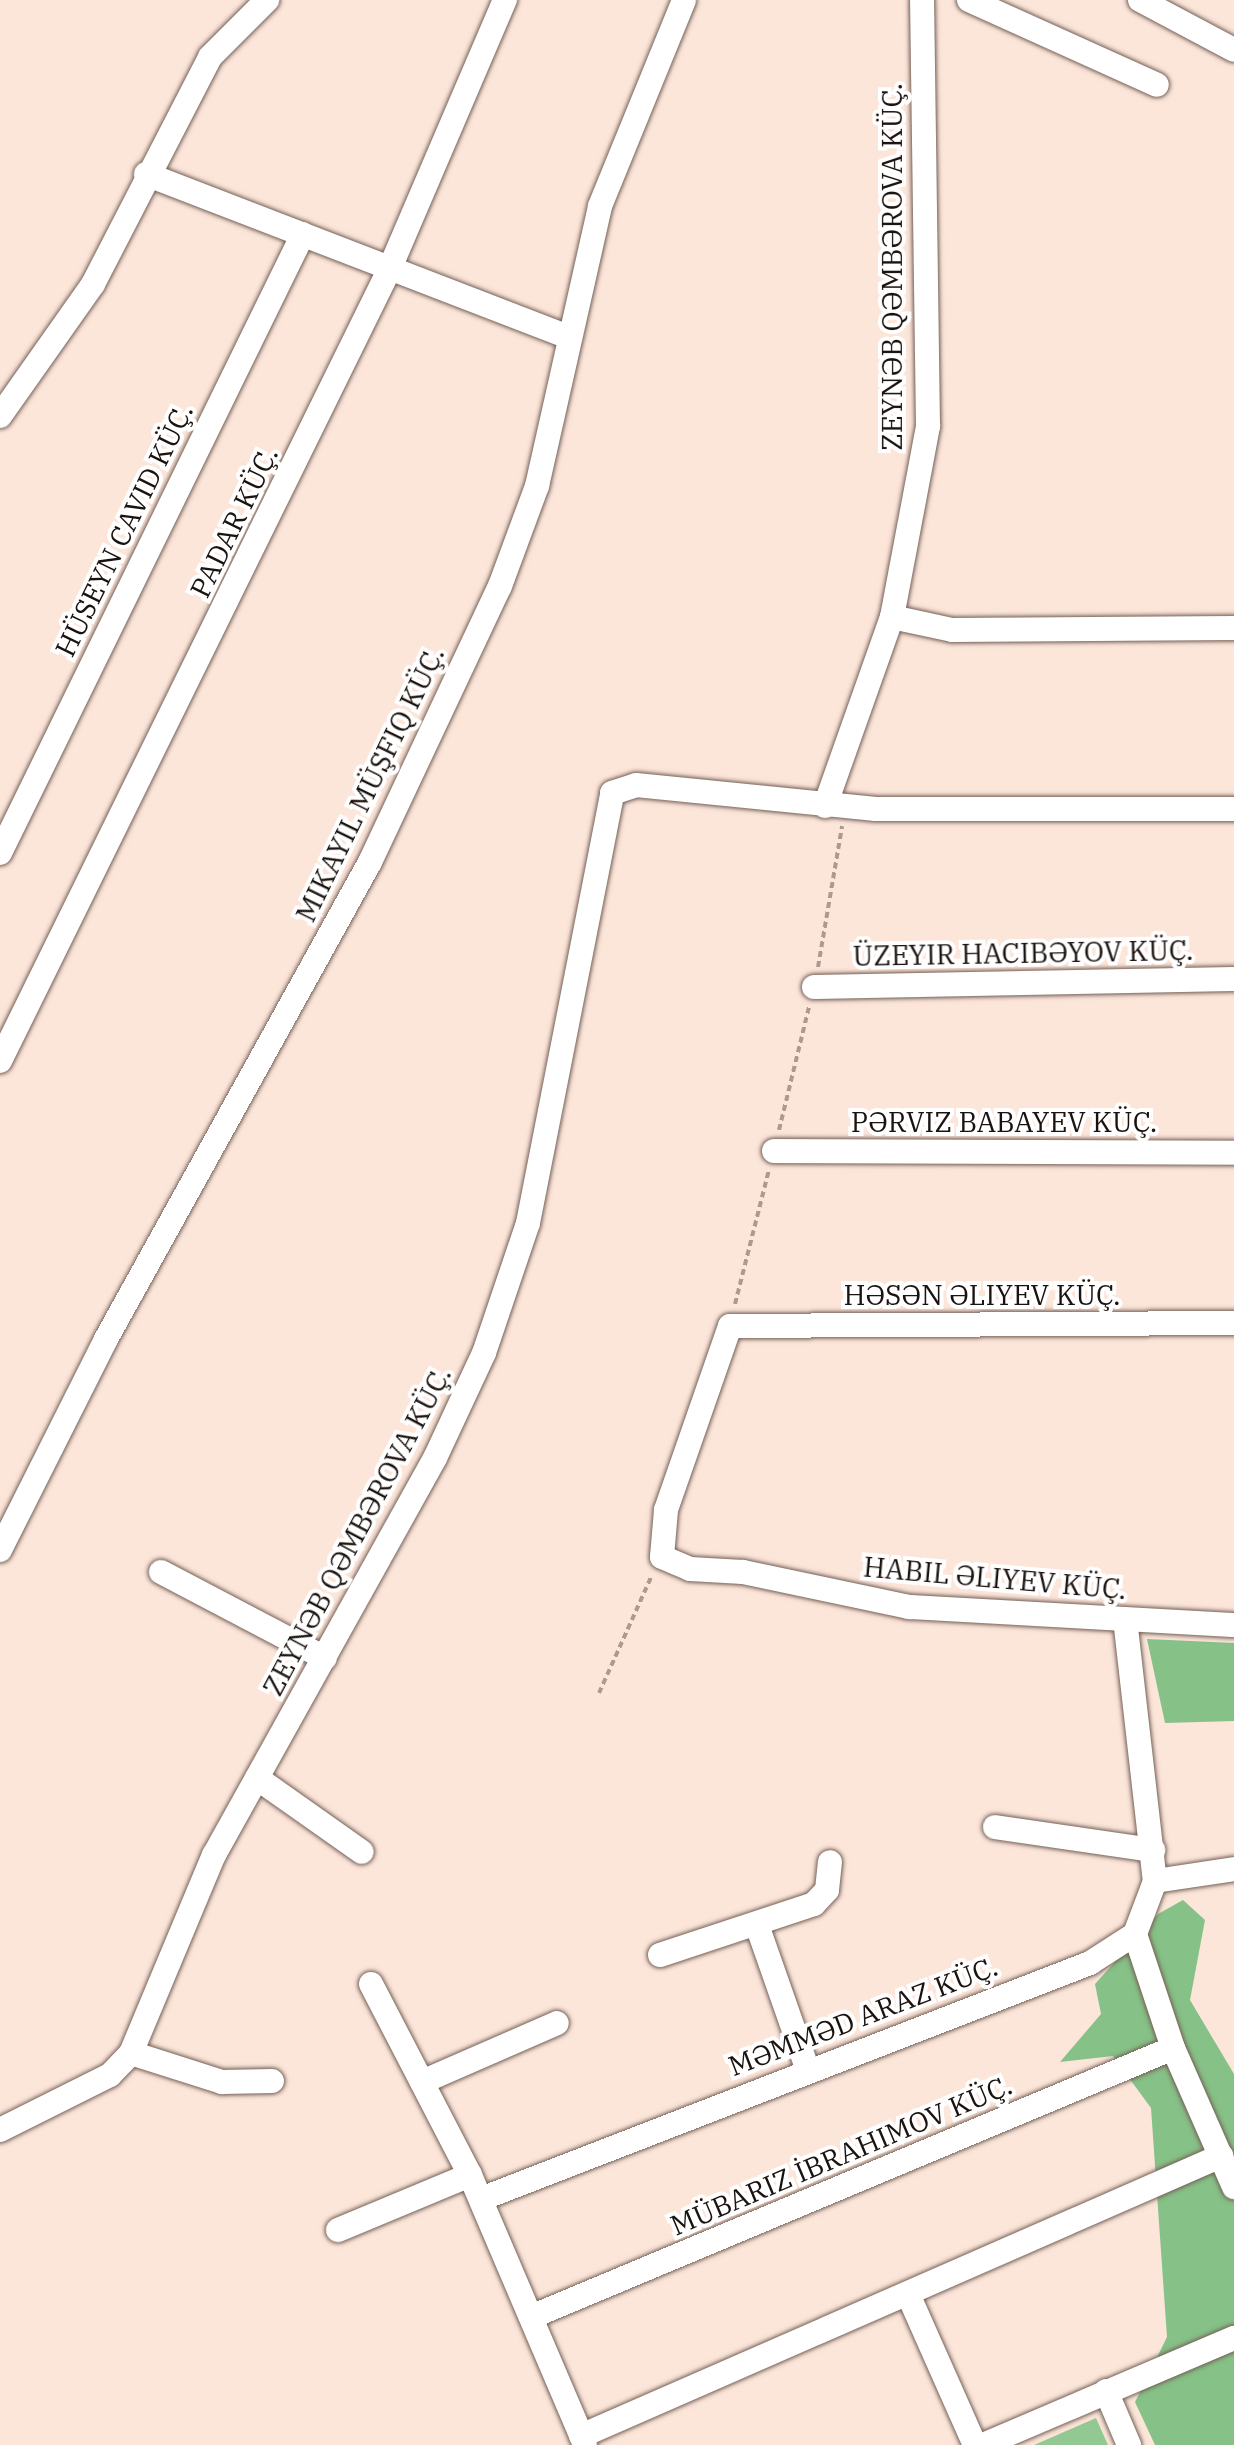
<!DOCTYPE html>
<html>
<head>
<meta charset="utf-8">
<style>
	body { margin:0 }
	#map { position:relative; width:1234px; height:2445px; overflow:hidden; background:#fce5d9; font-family:"IBM Plex Serif",serif }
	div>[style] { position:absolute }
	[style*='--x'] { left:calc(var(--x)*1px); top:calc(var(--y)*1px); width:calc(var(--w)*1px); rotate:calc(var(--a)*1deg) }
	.green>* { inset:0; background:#92c993 }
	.forest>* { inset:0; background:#86c187 }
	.path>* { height:4px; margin-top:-2px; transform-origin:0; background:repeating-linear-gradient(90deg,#ac9a91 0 6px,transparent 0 10px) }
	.roads { filter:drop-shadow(0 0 2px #746057) drop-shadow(0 0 2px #746057) }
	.minor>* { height:24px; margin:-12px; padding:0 12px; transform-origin:12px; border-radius:12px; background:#fff }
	span { translate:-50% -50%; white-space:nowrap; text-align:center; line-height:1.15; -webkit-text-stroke:8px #fff; paint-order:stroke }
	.street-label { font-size:28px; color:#1a120e }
</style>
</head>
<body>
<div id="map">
	<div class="green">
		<div style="clip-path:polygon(1096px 2418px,1108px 2445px,1034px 2445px)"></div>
	</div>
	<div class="forest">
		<div style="clip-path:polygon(1147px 1639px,1234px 1643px,1234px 1721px,1165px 1723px)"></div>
		<div style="clip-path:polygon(1183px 1900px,1205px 1920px,1190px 2000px,1234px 2074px,1234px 2445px,1155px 2445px,1135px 2402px,1167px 2337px,1151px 2108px,1113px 2056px,1060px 2062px,1101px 2014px,1095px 1984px,1158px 1914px)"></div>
	</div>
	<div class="path">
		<div style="--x:818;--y:967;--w:143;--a:-80.3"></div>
		<div style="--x:779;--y:1130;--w:127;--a:-76.3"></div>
		<div style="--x:735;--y:1304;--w:138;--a:-75.8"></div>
		<div style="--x:599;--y:1693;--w:129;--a:-65.8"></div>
	</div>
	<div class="roads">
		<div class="minor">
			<div style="--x:969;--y:0;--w:206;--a:24.3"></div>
			<div style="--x:1140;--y:0;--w:106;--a:28"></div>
			<div style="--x:146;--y:174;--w:453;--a:21.1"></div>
			<div style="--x:0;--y:416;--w:161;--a:-54.8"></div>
			<div style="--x:93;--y:284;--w:255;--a:-62.7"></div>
			<div style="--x:210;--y:57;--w:81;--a:-45"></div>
			<div style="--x:892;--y:617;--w:61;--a:12.2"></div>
			<div style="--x:952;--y:630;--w:282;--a:-0.4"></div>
			<div style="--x:825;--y:806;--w:201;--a:-70.5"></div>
			<div style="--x:892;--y:617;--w:194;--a:-79.3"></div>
			<div style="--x:928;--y:426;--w:426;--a:-90.8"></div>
			<div style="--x:0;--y:853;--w:689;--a:-63.92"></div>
			<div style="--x:814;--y:987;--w:420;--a:-1.1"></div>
			<div style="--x:0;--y:1061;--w:884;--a:-63.81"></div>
			<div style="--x:390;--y:268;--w:292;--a:-66.8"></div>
			<div style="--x:774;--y:1151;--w:460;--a:0.2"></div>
			<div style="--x:1234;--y:1323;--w:504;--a:179.66"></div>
			<div style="--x:730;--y:1326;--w:195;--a:109.2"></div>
			<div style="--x:666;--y:1510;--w:47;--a:94.9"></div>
			<div style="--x:662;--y:1557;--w:30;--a:23"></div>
			<div style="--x:690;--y:1569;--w:53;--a:3.2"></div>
			<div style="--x:743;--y:1572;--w:170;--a:11.9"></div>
			<div style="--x:909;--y:1607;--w:325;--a:3.2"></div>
			<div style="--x:0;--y:1550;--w:236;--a:-63.3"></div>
			<div style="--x:106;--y:1339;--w:545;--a:-61.04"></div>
			<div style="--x:370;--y:862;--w:305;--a:-64.8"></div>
			<div style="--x:500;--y:586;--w:107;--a:-69.7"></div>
			<div style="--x:537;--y:486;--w:287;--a:-77.3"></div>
			<div style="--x:600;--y:206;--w:222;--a:-67.8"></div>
			<div style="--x:161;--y:1572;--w:185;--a:27.7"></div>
			<div style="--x:1125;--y:1619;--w:264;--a:83.5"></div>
			<div style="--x:257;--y:1778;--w:128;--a:35.2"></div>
			<div style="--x:995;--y:1827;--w:160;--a:8.3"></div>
			<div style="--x:757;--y:1925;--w:151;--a:70.7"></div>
			<div style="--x:1135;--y:1934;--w:120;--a:71.6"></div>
			<div style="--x:1173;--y:2048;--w:152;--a:66.3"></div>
			<div style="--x:660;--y:1955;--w:162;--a:-18.3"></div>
			<div style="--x:814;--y:1904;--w:19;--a:-47"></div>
			<div style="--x:827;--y:1890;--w:28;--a:-84"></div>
			<div style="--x:371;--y:1984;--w:215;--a:62.6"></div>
			<div style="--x:470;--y:2175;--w:293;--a:66.9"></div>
			<div style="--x:131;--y:2053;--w:96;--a:17.7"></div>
			<div style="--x:222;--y:2082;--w:50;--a:-1.1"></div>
			<div style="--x:422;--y:2082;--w:147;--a:-23.6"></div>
			<div style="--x:0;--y:2130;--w:123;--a:-26.6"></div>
			<div style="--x:110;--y:2075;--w:30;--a:-46"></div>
			<div style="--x:131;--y:2053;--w:215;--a:-67.3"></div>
			<div style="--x:214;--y:1855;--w:454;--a:-60.9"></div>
			<div style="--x:435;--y:1458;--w:116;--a:-65"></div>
			<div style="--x:484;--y:1353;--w:137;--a:-71.3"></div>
			<div style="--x:528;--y:1223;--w:438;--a:-78.9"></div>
			<div style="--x:612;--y:793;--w:25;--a:-18"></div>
			<div style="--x:636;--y:785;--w:241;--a:5.7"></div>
			<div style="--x:876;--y:809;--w:358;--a:0"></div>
			<div style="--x:481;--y:2199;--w:653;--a:-21.18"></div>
			<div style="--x:1090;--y:1963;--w:54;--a:-32.8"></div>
			<div style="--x:1135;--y:1934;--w:57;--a:-69.3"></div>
			<div style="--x:1155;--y:1881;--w:80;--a:-8.6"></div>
			<div style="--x:338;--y:2230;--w:143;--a:-22.6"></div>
			<div style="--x:908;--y:2294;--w:165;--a:66.1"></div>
			<div style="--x:531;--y:2317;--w:696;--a:-22.73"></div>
			<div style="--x:1106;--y:2391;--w:59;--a:66.9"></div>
			<div style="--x:581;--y:2436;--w:699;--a:-23.63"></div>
			<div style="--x:983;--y:2445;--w:273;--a:-23.1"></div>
		</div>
	</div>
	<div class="street-label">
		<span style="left:892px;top:267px;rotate:-90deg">ZEYNƏB QƏMBƏROVA KÜÇ.</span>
		<span style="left:234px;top:522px;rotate:-64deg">PADAR KÜÇ.</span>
		<span style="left:124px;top:530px;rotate:-64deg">HÜSEYN CAVID KÜÇ.</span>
		<span style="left:370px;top:784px;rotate:-64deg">MIKAYIL MÜŞFIQ KÜÇ.</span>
		<span style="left:1023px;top:953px;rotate:-1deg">ÜZEYIR HACIBƏYOV KÜÇ.</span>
		<span style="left:1004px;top:1122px">PƏRVIZ BABAYEV KÜÇ.</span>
		<span style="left:982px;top:1295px">HƏSƏN ƏLIYEV KÜÇ.</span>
		<span style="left:357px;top:1531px;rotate:-62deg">ZEYNƏB QƏMBƏROVA KÜÇ.</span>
		<span style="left:995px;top:1578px;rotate:5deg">HABIL ƏLIYEV KÜÇ.</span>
		<span style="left:863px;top:2016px;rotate:-21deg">MƏMMƏD ARAZ KÜÇ.</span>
		<span style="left:841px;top:2155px;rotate:-23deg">MÜBARIZ İBRAHIMOV KÜÇ.</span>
	</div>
</div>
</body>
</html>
